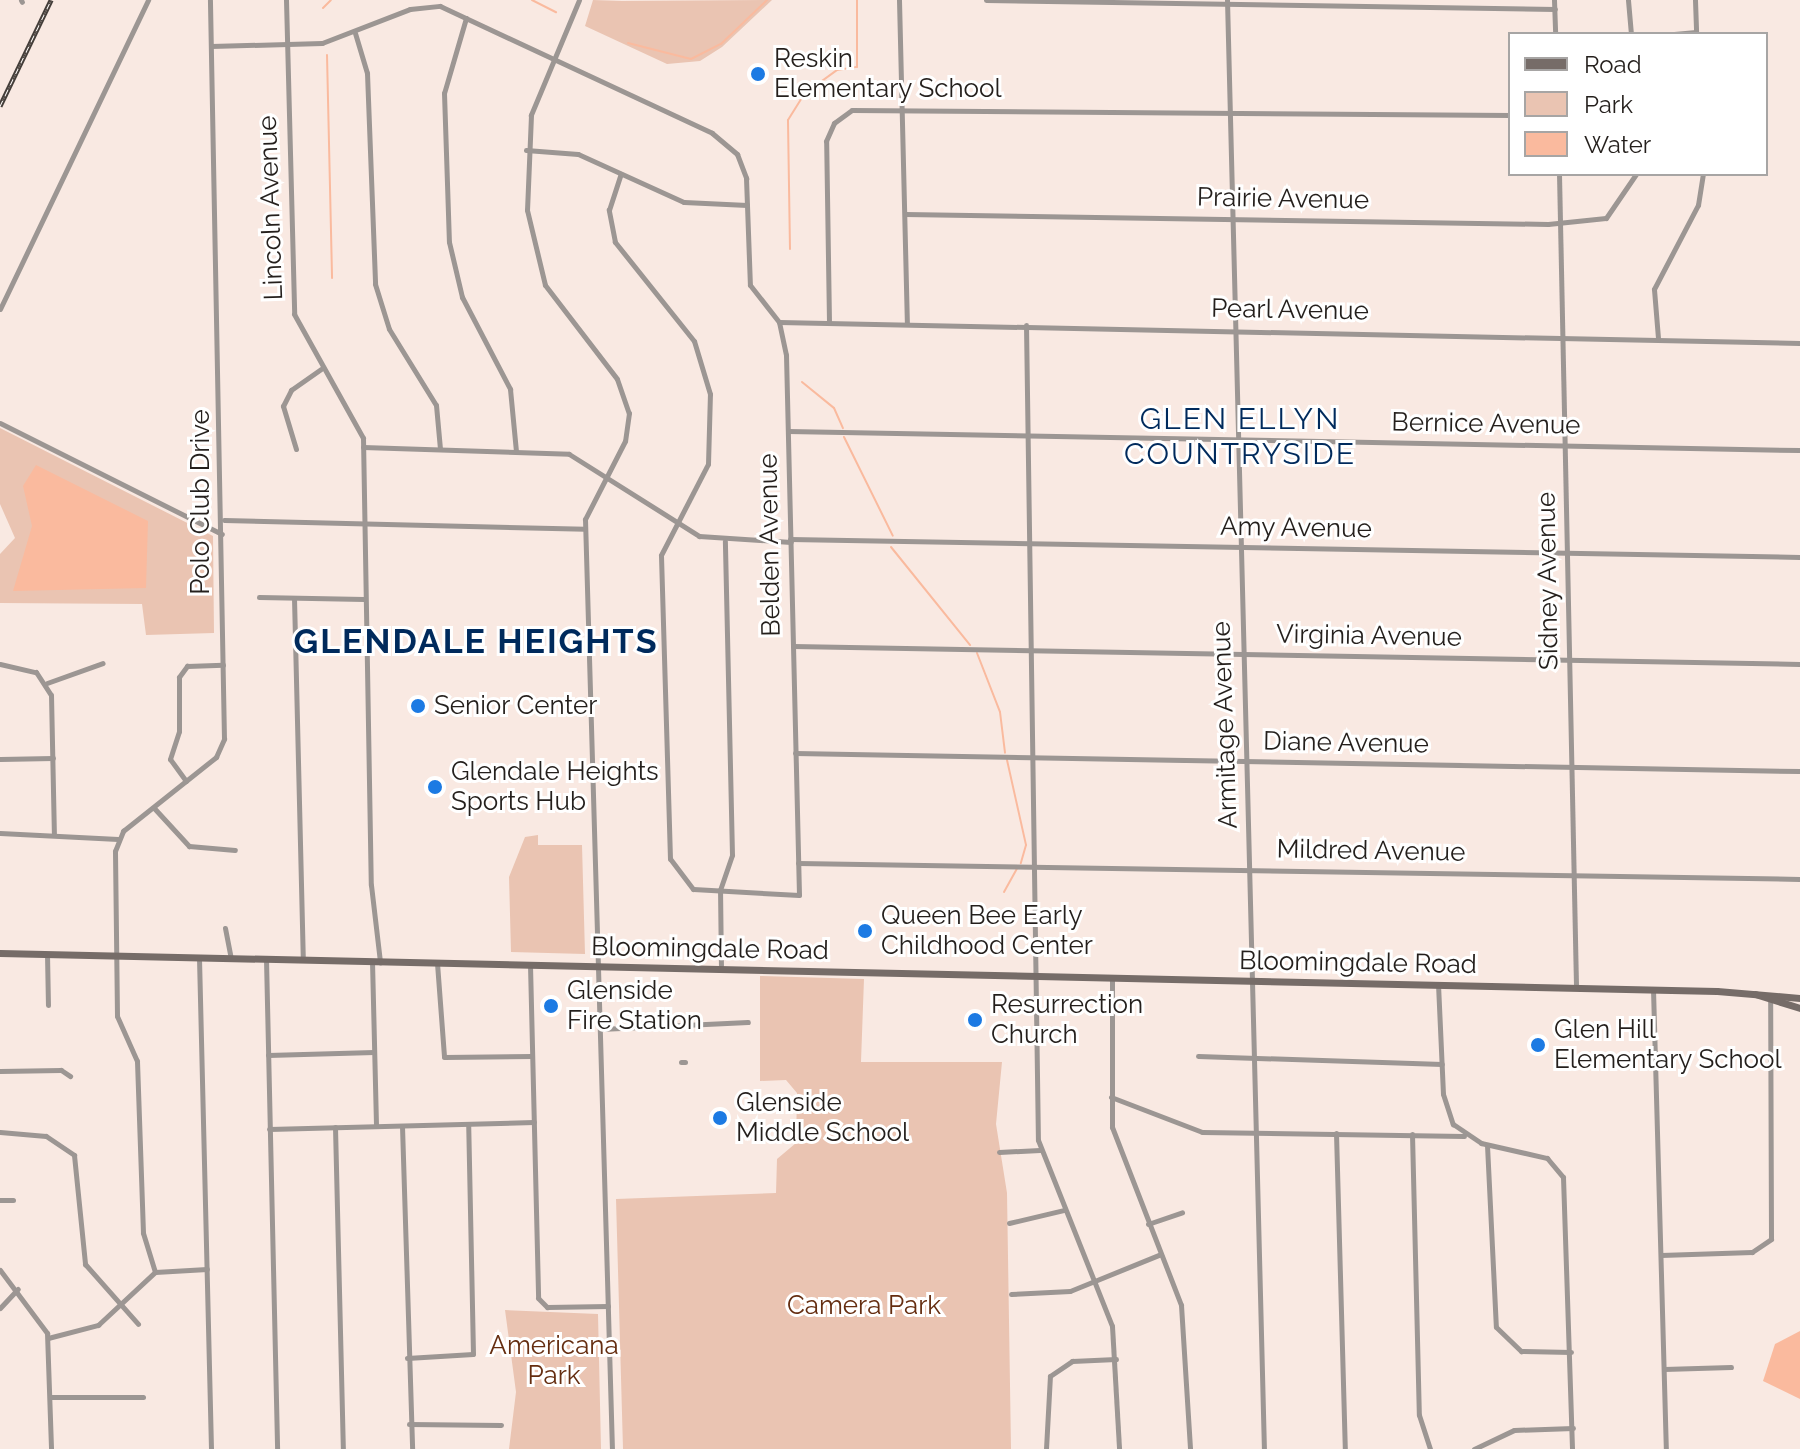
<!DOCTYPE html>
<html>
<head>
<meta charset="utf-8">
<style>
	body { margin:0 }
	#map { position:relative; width:1800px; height:1449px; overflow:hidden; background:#f9e9e2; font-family:Raleway,sans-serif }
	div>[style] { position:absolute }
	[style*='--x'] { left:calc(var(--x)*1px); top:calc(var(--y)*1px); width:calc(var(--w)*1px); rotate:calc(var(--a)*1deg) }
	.green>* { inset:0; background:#eac4b2 }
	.water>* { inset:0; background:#faba9e }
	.stream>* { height:2px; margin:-1px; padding:0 1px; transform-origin:1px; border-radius:1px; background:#faba9e }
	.street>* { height:5px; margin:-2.5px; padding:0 2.5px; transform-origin:2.5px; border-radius:2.5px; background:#9c9693 }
	.secondary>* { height:7px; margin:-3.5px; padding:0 3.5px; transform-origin:3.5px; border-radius:3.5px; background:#766c68 }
	.rail>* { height:5px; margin-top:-2.5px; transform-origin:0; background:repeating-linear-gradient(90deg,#fff 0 6px,#433d39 0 12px); box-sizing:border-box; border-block:2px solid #433d39 }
	.dots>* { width:22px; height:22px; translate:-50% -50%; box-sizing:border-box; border:4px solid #fff; border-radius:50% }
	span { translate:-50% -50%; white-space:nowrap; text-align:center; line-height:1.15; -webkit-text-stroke:6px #fff; paint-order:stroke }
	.poi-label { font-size:26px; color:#241f1c }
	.left { translate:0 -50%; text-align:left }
	.street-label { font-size:26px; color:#241f1c }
	.park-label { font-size:26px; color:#652d10 }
	.quarter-label { font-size:30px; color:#002a5c; letter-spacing:2px }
	.district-label { font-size:34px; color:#002a5c; font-weight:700; letter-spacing:2px }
	.legend { position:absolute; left:1508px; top:32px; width:260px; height:144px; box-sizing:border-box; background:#fff; border:2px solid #a7a5a4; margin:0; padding:10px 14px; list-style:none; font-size:24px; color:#241f1c }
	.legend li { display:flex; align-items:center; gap:16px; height:40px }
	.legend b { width:40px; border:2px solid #a7a5a4 }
</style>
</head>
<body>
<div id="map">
	<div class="green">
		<div style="clip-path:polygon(593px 0,622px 1px,772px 0,722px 47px,700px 61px,667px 64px,585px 26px)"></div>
		<div style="clip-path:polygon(0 428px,213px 536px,214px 633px,146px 635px,142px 604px,0 603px,0 554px,15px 538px,0 504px)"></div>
		<div style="clip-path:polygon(538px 835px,538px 845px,582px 845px,585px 954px,511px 952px,509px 877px,525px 837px)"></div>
		<div style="clip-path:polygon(760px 976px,864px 979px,861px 1062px,1002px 1062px,996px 1124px,1007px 1193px,1011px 1449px,623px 1449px,616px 1199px,776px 1193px,777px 1159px,796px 1143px,797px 1093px,786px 1080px,760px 1081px)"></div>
		<div style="clip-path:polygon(505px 1310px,598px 1314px,601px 1449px,509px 1449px,516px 1392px)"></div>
	</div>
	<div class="water">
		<div style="clip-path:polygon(36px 465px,148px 521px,146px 588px,13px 591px,32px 526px,23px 486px)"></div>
		<div style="clip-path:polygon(1800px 1331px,1800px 1399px,1763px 1381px,1775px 1344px)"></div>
	</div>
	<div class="stream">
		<div style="--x:532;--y:0;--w:27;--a:27"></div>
		<div style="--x:323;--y:8;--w:11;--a:-45"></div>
		<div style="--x:628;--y:43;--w:65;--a:14.3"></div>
		<div style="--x:691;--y:59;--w:34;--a:-27"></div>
		<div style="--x:721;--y:44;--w:64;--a:-43.7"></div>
		<div style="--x:327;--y:55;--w:223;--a:88.7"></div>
		<div style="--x:790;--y:249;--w:129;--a:-90.9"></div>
		<div style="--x:788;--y:120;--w:31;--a:-58"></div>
		<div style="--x:804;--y:94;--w:41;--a:-36"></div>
		<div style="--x:837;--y:70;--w:20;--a:-9"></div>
		<div style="--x:857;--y:67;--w:67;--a:-90"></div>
		<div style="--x:802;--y:382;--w:41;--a:39.1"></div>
		<div style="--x:834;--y:408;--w:22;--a:66"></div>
		<div style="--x:844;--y:437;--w:110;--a:63.7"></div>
		<div style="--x:891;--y:547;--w:126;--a:51.1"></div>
		<div style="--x:977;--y:653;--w:63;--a:68.7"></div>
		<div style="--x:1000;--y:712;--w:41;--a:83"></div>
		<div style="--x:1007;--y:760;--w:87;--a:77.4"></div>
		<div style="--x:1026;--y:845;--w:19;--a:106"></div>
		<div style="--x:1004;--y:892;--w:26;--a:-61"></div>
	</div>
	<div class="street">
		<div style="--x:21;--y:0;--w:2;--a:63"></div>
		<div style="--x:286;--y:0;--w:314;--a:88.5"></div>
		<div style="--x:294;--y:314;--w:142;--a:60.9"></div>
		<div style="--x:363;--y:438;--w:447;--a:89"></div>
		<div style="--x:371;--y:885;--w:78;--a:83.3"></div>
		<div style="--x:579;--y:0;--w:125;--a:112.7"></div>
		<div style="--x:531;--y:115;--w:95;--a:92.4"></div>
		<div style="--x:527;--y:210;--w:77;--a:76.5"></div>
		<div style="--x:545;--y:285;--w:118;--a:52.5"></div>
		<div style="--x:617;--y:379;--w:36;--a:71"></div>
		<div style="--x:629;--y:413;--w:28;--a:98"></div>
		<div style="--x:625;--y:441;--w:88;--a:117.1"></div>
		<div style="--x:585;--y:519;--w:930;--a:88.34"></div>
		<div style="--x:899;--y:0;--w:323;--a:88.6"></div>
		<div style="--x:986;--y:0;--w:569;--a:0.91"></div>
		<div style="--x:1227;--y:0;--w:1449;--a:88.54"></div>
		<div style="--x:1554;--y:0;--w:34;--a:88"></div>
		<div style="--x:1628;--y:0;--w:34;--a:85"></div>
		<div style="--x:1695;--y:0;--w:34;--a:88"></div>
		<div style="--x:466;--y:18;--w:78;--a:106.3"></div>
		<div style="--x:444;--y:93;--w:149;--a:88.1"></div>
		<div style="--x:449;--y:242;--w:57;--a:76.7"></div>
		<div style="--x:462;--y:297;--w:104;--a:62.4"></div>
		<div style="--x:510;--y:389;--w:62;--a:84.5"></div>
		<div style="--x:355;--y:33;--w:42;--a:73.3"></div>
		<div style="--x:367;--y:73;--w:211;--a:87.8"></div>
		<div style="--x:375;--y:284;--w:47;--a:72.7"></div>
		<div style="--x:389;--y:329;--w:89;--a:58.3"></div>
		<div style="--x:436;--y:405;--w:44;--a:84.8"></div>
		<div style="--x:1674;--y:34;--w:22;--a:-5"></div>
		<div style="--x:211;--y:46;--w:111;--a:-1.5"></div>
		<div style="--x:322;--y:43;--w:94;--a:-21.1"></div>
		<div style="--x:410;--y:9;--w:30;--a:-6"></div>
		<div style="--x:440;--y:6;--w:300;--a:25"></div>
		<div style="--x:712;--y:133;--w:33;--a:40"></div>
		<div style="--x:737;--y:154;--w:26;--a:69"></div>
		<div style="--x:746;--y:178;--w:107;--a:87.9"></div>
		<div style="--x:750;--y:285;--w:47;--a:51.9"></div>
		<div style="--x:779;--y:322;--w:34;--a:78"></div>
		<div style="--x:786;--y:355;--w:540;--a:88.62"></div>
		<div style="--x:799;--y:895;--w:106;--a:-176.8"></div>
		<div style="--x:693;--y:889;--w:38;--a:-127"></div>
		<div style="--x:670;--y:859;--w:304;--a:-91.7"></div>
		<div style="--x:661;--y:555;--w:102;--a:-62.7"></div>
		<div style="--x:708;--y:464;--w:70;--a:-88.4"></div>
		<div style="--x:710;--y:394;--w:55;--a:-106.8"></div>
		<div style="--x:694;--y:341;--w:127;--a:-128.6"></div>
		<div style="--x:615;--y:242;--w:33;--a:-101"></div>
		<div style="--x:609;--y:210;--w:38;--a:-72"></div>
		<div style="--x:526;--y:150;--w:52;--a:4.4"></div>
		<div style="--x:578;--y:154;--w:116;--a:24.4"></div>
		<div style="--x:684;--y:202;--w:63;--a:2.7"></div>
		<div style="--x:1559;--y:174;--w:814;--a:88.8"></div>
		<div style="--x:905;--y:214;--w:643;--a:0.89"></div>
		<div style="--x:1548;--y:224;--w:58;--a:-5.9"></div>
		<div style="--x:1606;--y:218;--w:53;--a:-55.7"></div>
		<div style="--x:0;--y:309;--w:343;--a:-64.4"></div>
		<div style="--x:779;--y:322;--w:1021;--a:1.18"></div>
		<div style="--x:829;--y:322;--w:181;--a:-90.9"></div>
		<div style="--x:826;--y:141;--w:20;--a:-66"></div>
		<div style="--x:834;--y:123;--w:22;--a:-36"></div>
		<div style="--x:852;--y:110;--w:658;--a:0.44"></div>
		<div style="--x:1026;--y:325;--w:815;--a:89.16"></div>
		<div style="--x:1038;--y:1140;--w:200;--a:68.3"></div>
		<div style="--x:1112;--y:1326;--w:123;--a:86.7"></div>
		<div style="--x:1658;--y:338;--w:49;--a:-94.7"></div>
		<div style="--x:1654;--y:289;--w:95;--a:-62.4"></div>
		<div style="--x:1698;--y:205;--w:31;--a:-81"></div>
		<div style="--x:0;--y:423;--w:248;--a:26.6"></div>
		<div style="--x:788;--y:431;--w:1012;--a:1.08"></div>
		<div style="--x:363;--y:447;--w:206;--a:1.9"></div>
		<div style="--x:569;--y:454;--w:154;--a:32.2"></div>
		<div style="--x:699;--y:536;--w:92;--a:3.7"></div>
		<div style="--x:296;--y:449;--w:45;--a:-106.8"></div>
		<div style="--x:283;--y:406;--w:18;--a:-63"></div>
		<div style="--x:291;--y:390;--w:37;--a:-35"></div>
		<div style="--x:224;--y:520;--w:361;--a:1.4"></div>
		<div style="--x:790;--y:539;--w:1010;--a:1.02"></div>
		<div style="--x:259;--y:597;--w:105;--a:1.1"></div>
		<div style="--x:294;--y:598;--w:362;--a:88.6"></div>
		<div style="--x:793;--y:646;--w:1007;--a:1.02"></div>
		<div style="--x:0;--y:664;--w:37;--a:13"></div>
		<div style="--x:36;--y:672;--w:27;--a:57"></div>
		<div style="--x:51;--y:695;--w:139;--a:88.8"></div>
		<div style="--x:47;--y:683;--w:59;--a:-19.7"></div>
		<div style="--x:795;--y:753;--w:1005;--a:1.03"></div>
		<div style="--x:0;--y:759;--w:53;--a:-1.1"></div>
		<div style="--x:186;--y:781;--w:27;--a:-126"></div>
		<div style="--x:170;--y:759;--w:29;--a:-72"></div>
		<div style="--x:179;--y:731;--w:54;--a:-90"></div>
		<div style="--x:179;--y:677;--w:14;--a:-54"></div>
		<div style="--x:187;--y:666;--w:36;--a:-2"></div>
		<div style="--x:154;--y:808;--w:52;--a:47.4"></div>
		<div style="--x:189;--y:846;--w:46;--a:5"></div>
		<div style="--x:0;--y:833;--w:118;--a:2.9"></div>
		<div style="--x:798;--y:863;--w:1002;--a:0.91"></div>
		<div style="--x:225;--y:928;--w:31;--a:79"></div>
		<div style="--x:47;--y:954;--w:51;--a:88.9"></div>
		<div style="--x:199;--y:958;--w:491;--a:88.6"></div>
		<div style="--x:266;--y:959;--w:490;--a:88.7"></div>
		<div style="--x:372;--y:961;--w:165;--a:88.6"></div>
		<div style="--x:437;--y:963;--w:94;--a:85.7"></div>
		<div style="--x:444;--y:1057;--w:88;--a:-0.7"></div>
		<div style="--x:530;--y:965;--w:333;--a:88.6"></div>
		<div style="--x:538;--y:1298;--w:13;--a:45"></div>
		<div style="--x:547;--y:1307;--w:61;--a:-0.9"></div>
		<div style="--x:721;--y:969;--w:79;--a:-90.7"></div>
		<div style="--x:720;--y:890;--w:37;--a:-71"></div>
		<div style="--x:732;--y:855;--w:314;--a:-91.3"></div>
		<div style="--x:1112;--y:977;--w:150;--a:90"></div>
		<div style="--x:1112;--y:1127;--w:191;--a:68.8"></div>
		<div style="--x:1181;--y:1305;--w:144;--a:86.4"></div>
		<div style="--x:1438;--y:984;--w:110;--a:87.4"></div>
		<div style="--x:1443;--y:1094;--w:32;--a:72"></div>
		<div style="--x:1453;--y:1124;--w:34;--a:34"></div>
		<div style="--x:1481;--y:1143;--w:68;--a:12.8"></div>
		<div style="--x:1547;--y:1158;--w:25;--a:50"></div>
		<div style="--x:1563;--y:1177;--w:272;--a:88.1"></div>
		<div style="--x:1653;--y:989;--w:460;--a:88.4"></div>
		<div style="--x:600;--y:1029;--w:148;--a:-2.7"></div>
		<div style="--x:268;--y:1055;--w:106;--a:-1.6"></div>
		<div style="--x:1198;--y:1056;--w:244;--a:1.9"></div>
		<div style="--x:681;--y:1062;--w:4;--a:0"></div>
		<div style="--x:0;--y:1071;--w:61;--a:-0.9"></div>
		<div style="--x:61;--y:1070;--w:11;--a:34"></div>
		<div style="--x:1111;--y:1097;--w:97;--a:21"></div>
		<div style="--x:1202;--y:1132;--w:262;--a:0.9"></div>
		<div style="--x:402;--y:1126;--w:323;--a:88.2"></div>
		<div style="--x:335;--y:1127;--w:322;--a:88.6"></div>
		<div style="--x:269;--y:1129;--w:265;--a:-1.5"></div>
		<div style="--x:0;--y:1132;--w:46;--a:5"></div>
		<div style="--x:46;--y:1136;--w:34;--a:34"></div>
		<div style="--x:74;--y:1155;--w:110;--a:84.2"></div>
		<div style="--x:85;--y:1264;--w:80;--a:48.5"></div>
		<div style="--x:1336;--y:1133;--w:316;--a:88.4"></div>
		<div style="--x:1412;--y:1134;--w:281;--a:88.6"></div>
		<div style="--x:1419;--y:1415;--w:36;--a:72"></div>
		<div style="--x:1487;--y:1145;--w:182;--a:87.2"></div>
		<div style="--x:1496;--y:1327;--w:35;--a:44"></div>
		<div style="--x:1521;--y:1351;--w:50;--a:1.1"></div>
		<div style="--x:999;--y:1152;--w:41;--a:-2.8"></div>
		<div style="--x:0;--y:1200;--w:13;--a:0"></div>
		<div style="--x:1009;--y:1223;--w:57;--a:-13.3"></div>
		<div style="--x:1148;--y:1224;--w:36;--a:-19"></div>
		<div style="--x:1661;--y:1255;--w:91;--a:-1.9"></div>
		<div style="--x:1752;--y:1252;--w:23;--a:-34"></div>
		<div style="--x:1771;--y:1239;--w:239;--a:-90.2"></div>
		<div style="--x:0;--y:1270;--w:79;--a:53.3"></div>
		<div style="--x:47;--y:1333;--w:116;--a:88"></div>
		<div style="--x:155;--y:1272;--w:41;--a:-107.1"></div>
		<div style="--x:143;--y:1233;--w:172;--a:-92"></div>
		<div style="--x:137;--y:1061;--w:49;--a:-114"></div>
		<div style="--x:117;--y:1016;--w:165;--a:-90.7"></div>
		<div style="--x:115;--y:851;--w:22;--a:-68"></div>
		<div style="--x:123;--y:831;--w:119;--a:-38.5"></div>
		<div style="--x:216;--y:757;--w:20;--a:-66"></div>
		<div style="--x:224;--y:739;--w:739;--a:-91.09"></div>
		<div style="--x:1011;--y:1294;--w:59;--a:-2.9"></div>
		<div style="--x:1070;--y:1291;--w:98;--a:-22.1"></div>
		<div style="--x:0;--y:1308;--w:26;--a:-47"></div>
		<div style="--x:48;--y:1338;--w:52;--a:-14.6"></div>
		<div style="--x:98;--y:1325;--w:78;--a:-42.9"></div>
		<div style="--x:155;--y:1272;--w:52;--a:-3.3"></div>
		<div style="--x:407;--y:1358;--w:66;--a:-3.5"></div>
		<div style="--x:473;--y:1354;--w:230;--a:-91.2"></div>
		<div style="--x:1664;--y:1369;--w:67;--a:-1.7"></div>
		<div style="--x:50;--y:1397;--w:93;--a:0"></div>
		<div style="--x:409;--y:1424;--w:92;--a:0.6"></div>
		<div style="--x:1046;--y:1449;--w:73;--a:-86.9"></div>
		<div style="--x:1050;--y:1376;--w:27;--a:-34"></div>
		<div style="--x:1072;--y:1361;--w:44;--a:-2.6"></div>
		<div style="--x:1474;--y:1449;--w:44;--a:-25.4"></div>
		<div style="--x:1514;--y:1430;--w:59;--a:-1.9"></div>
	</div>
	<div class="secondary">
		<div style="--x:0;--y:953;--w:1717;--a:1.27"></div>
		<div style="--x:1717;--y:991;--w:83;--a:4.8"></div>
		<div style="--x:1755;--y:994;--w:47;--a:17.3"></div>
	</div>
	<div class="rail">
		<div style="--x:0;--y:106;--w:118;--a:-64.3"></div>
	</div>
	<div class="dots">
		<div style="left:758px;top:74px;background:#1c7ae3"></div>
		<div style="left:418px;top:706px;background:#1c7ae3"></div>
		<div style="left:435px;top:787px;background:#1c7ae3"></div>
		<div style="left:865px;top:931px;background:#1c7ae3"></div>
		<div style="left:551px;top:1006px;background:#1c7ae3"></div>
		<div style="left:975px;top:1020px;background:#1c7ae3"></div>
		<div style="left:1538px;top:1045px;background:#1c7ae3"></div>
		<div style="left:720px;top:1118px;background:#1c7ae3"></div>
	</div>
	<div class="poi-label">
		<span class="left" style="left:774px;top:74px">Reskin<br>Elementary School</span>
		<span class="left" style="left:434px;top:706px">Senior Center</span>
		<span class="left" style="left:451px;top:787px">Glendale Heights<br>Sports Hub</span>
		<span class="left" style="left:881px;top:931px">Queen Bee Early<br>Childhood Center</span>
		<span class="left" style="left:567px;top:1006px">Glenside<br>Fire Station</span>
		<span class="left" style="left:991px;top:1020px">Resurrection<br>Church</span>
		<span class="left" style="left:1554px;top:1045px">Glen Hill<br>Elementary School</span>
		<span class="left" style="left:736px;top:1118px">Glenside<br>Middle School</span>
	</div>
	<div class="street-label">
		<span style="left:1283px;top:199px;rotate:1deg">Prairie Avenue</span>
		<span style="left:271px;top:208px;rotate:-92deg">Lincoln Avenue</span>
		<span style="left:1290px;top:310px;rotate:1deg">Pearl Avenue</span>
		<span style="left:1486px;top:424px;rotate:1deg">Bernice Avenue</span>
		<span style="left:201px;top:502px;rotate:-90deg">Polo Club Drive</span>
		<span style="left:1296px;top:528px;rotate:1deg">Amy Avenue</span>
		<span style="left:770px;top:545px;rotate:-91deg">Belden Avenue</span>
		<span style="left:1548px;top:581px;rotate:-91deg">Sidney Avenue</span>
		<span style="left:1369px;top:636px;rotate:1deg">Virginia Avenue</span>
		<span style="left:1225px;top:725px;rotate:-92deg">Armitage Avenue</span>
		<span style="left:1346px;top:743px;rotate:1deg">Diane Avenue</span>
		<span style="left:1371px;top:851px;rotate:1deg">Mildred Avenue</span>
		<span style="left:710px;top:949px;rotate:1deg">Bloomingdale Road</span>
		<span style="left:1358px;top:963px;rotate:1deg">Bloomingdale Road</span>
	</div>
	<div class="park-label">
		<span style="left:864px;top:1306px">Camera Park</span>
		<span style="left:554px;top:1361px">Americana<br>Park</span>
	</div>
	<div class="quarter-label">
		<span style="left:1240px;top:436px">GLEN ELLYN<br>COUNTRYSIDE</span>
	</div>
	<div class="district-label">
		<span style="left:476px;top:642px">GLENDALE HEIGHTS</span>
	</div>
	<ul class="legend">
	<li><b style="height:10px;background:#766c68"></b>Road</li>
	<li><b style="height:22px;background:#eac4b2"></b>Park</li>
	<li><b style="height:22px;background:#faba9e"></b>Water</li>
	</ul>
</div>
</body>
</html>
